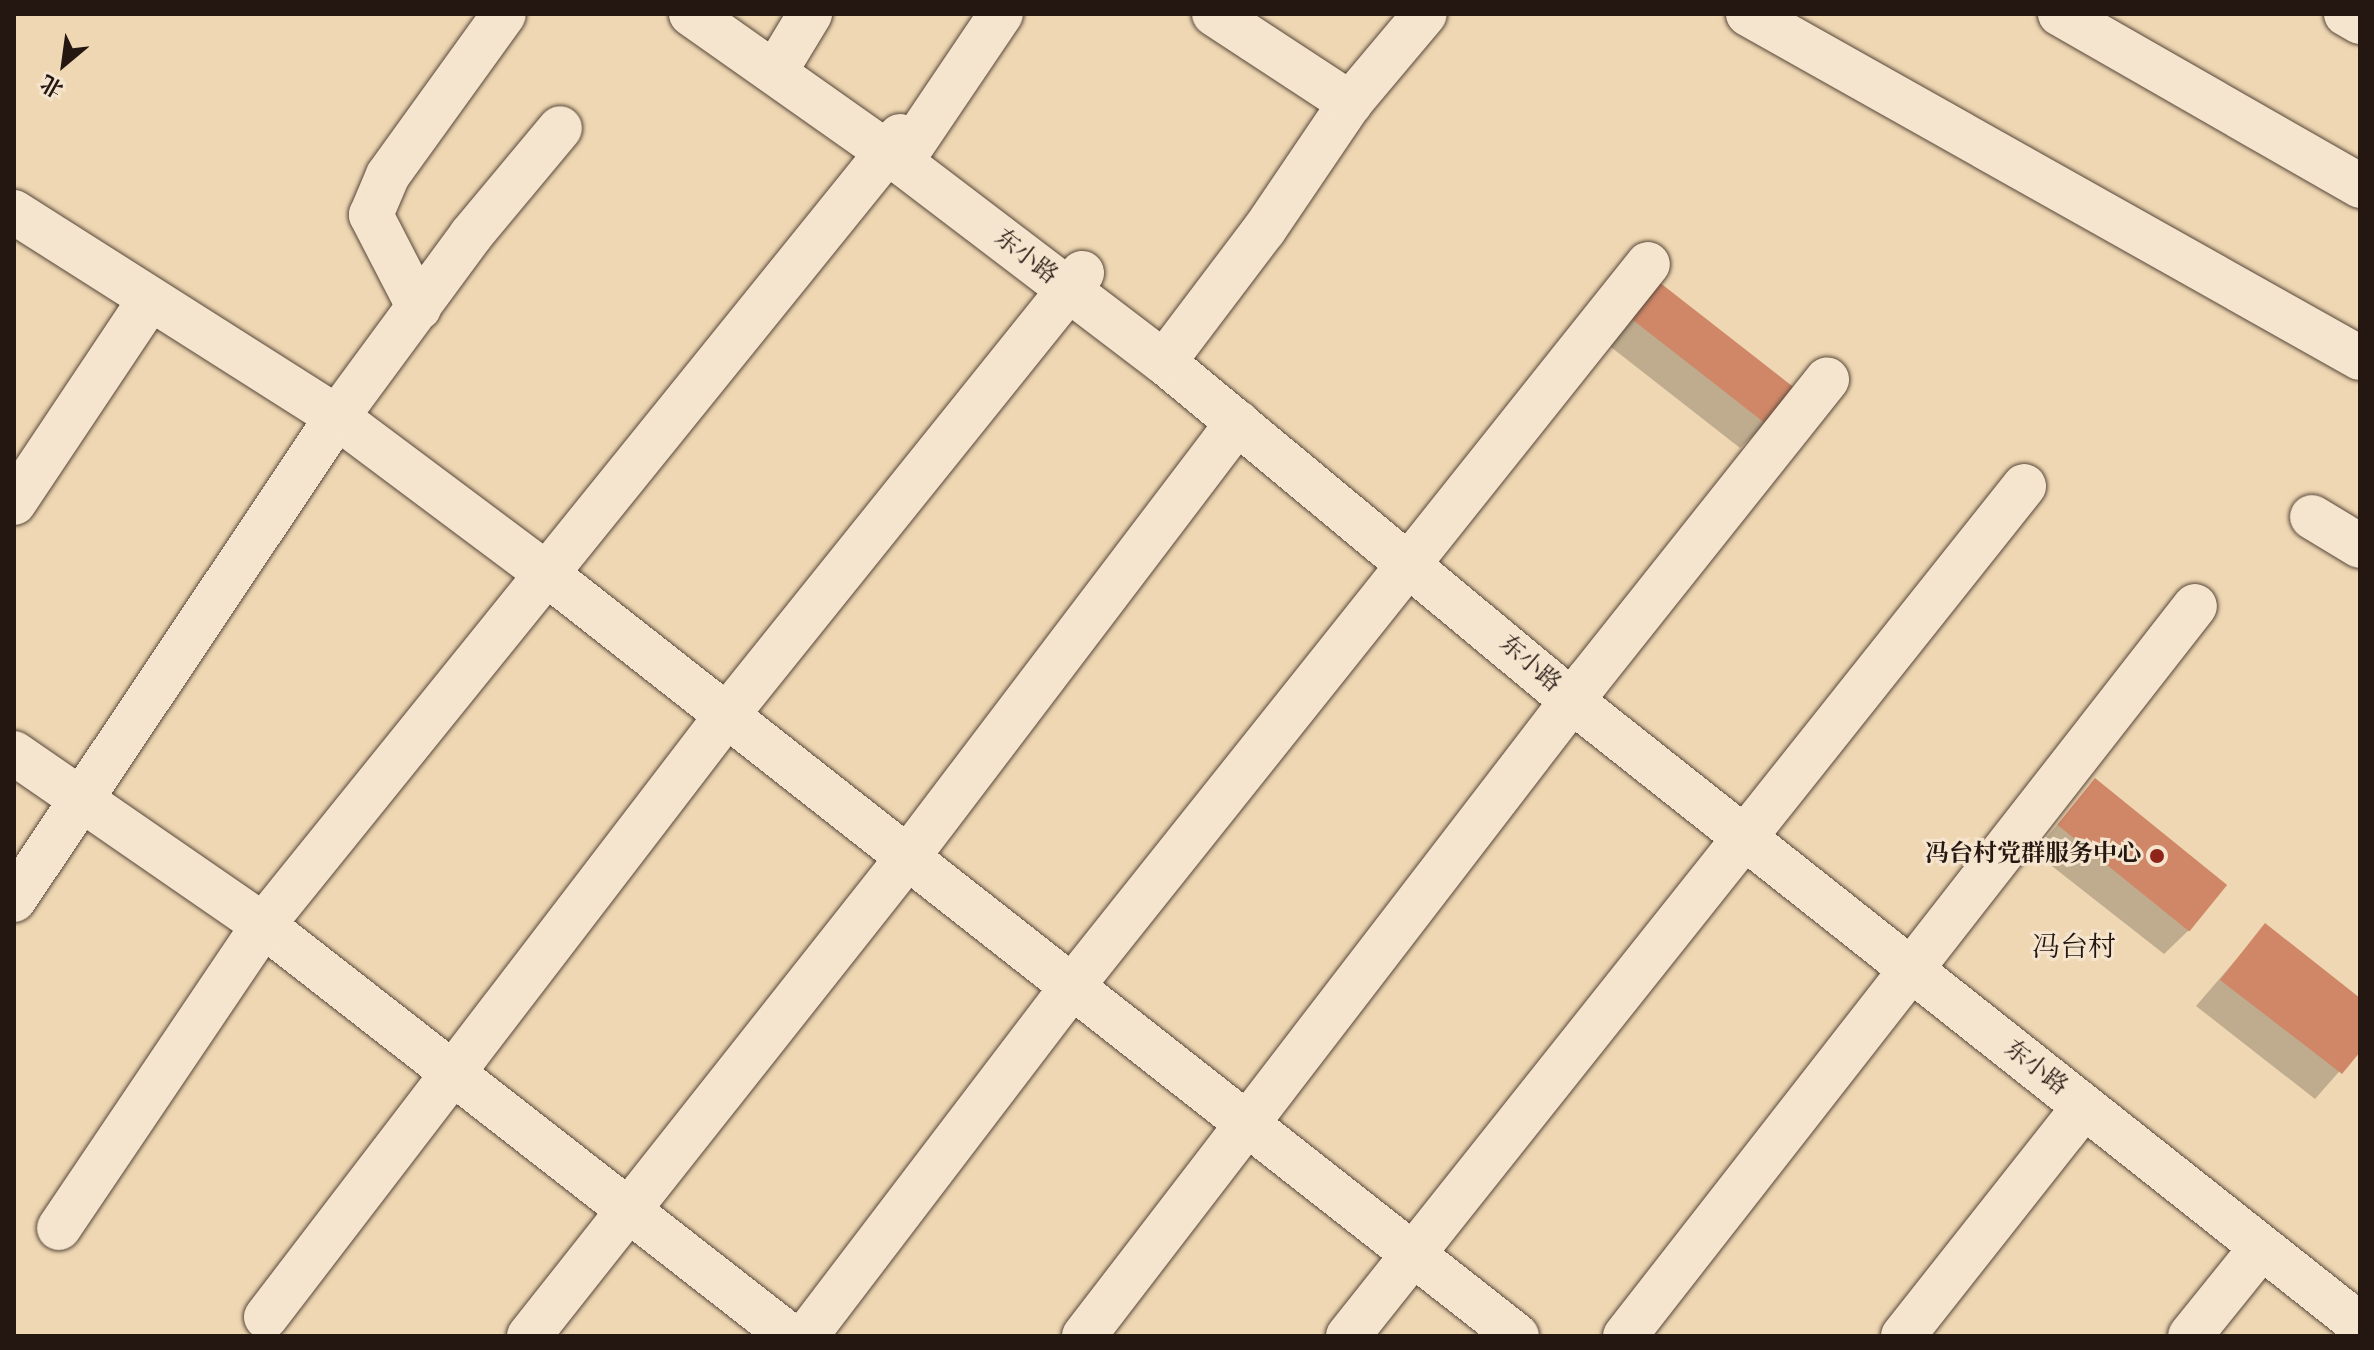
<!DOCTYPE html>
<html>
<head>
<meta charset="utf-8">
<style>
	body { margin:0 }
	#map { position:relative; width:2374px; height:1350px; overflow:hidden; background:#efd7b3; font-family:"Old Standard TT","Noto Serif SC",serif }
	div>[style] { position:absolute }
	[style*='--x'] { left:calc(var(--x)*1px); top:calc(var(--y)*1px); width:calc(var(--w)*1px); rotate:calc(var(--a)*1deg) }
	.shadow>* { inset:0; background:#0003 }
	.building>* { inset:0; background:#cf8767; transform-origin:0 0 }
	.roads { filter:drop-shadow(0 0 2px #57473a) drop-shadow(0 0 2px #57473a) }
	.minor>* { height:44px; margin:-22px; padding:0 22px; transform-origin:22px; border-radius:22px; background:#f5e5ce }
	.dots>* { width:22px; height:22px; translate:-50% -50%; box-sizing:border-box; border:4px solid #f5e5ce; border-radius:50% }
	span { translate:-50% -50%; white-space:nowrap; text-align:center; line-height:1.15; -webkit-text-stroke:6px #f5e5ce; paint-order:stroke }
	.street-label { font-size:24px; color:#241712 }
	.poi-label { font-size:24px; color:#241712; font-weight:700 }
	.right { translate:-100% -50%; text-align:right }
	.quarter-label { font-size:28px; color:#241712 }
	.frame { position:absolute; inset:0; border:16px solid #241712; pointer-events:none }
	.north { position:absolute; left:24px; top:24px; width:80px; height:80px; -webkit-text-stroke:6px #f5e5ce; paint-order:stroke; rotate:209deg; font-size:22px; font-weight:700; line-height:32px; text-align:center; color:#241712 }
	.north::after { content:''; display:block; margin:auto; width:28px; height:36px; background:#241712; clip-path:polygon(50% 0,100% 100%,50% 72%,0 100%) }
</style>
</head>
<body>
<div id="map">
	<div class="shadow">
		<div style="clip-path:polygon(1659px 285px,1766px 423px,1740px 448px,1607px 344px)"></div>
		<div style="clip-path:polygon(2095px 781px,2190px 929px,2164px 954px,2034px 852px)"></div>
		<div style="clip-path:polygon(2265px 926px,2360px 1000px,2360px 1048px,2315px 1099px,2196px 1006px)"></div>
	</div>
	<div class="building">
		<div style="left:1659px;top:282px;width:173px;height:46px;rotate:38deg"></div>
		<div style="left:2095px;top:778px;width:170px;height:60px;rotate:39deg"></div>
		<div style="clip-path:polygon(2265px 923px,2360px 998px,2360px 1052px,2342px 1074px,2220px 980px)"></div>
	</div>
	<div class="roads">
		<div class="minor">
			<div style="--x:691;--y:14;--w:257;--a:35.2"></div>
			<div style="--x:901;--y:162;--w:330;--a:37.3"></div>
			<div style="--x:1164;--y:362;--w:530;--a:39.72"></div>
			<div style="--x:1572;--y:701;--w:1005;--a:38.37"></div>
			<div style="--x:1214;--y:14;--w:163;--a:33.2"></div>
			<div style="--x:1748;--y:14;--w:702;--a:29.34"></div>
			<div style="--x:2060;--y:14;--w:346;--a:29.8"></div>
			<div style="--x:2346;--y:14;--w:16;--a:30"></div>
			<div style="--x:775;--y:72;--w:68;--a:-58.9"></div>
			<div style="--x:901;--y:162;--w:179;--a:-56"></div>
			<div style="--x:14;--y:212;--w:383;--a:32.4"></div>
			<div style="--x:337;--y:417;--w:264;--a:36.8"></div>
			<div style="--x:548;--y:575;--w:1232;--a:38.14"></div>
			<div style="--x:419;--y:308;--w:105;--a:-117.3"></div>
			<div style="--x:371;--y:215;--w:43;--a:-67"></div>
			<div style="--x:388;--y:175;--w:198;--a:-54.2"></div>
			<div style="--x:1164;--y:362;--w:166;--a:-52.9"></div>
			<div style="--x:1264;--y:230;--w:153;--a:-55.9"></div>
			<div style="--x:1350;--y:103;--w:116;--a:-49.9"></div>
			<div style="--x:14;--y:503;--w:245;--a:-56.3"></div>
			<div style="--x:2312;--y:517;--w:56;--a:31.1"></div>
			<div style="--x:14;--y:753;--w:303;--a:34.6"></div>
			<div style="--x:263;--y:925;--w:668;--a:37.95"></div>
			<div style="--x:14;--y:900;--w:581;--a:-56.23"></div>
			<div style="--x:337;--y:417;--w:226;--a:-53.6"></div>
			<div style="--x:471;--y:235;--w:139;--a:-50.2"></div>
			<div style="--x:59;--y:1228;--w:365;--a:-56"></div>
			<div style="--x:263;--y:925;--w:1014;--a:-51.08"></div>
			<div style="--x:266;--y:1317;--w:758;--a:-52.56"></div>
			<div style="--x:727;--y:715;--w:567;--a:-51.23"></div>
			<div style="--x:529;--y:1336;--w:609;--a:-51.66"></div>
			<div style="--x:907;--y:858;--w:547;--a:-52.8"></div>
			<div style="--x:806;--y:1336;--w:436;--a:-52.7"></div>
			<div style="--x:1070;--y:989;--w:927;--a:-51.44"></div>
			<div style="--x:1084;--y:1336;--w:827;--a:-52.47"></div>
			<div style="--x:1588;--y:680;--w:384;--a:-51.5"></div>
			<div style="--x:1348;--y:1336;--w:1086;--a:-51.5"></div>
			<div style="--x:1625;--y:1336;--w:926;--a:-52.02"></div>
			<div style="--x:1903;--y:1336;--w:290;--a:-51.7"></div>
			<div style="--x:2190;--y:1336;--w:113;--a:-51.1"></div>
		</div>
	</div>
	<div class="dots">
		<div style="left:2157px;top:856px;background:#8f2418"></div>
	</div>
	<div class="street-label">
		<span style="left:1025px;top:258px;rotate:38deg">东小路</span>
		<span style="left:1529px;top:665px;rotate:41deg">东小路</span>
		<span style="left:2035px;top:1069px;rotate:38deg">东小路</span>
	</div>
	<div class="poi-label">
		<span class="right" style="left:2141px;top:856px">冯台村党群服务中心</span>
	</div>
	<div class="quarter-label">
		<span style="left:2074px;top:949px">冯台村</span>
	</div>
	<div class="frame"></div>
	<div class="north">北</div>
</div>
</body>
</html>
